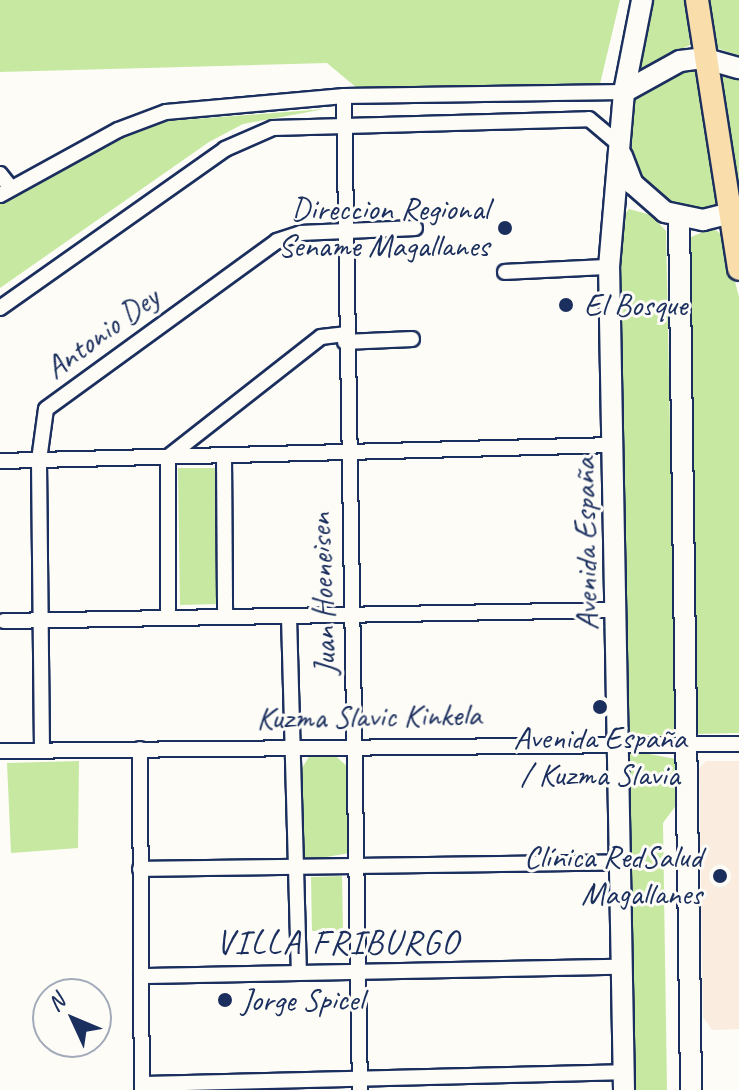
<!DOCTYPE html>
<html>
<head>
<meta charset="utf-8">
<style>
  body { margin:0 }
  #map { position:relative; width:739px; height:1090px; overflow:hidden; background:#fdfcf7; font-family:Caveat,sans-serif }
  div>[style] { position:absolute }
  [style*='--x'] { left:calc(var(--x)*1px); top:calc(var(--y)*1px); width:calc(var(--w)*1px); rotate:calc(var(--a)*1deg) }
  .built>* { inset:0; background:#faecde }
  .green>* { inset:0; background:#c7e8a1 }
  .roads { filter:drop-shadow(2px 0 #1b2f5e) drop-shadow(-2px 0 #1b2f5e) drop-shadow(0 2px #1b2f5e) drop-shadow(0 -2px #1b2f5e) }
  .street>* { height:14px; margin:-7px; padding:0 7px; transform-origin:7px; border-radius:7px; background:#fdfcf7 }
  .secondary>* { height:20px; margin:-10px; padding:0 10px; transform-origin:10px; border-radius:10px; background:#fdfcf7 }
  .primary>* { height:22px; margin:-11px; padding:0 11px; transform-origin:11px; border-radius:11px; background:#f9deab }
  .dots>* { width:22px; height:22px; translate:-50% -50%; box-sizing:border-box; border:4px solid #fdfcf7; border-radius:50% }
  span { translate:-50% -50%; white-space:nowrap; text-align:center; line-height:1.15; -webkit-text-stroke:6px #fdfcf7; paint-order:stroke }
  .poi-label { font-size:32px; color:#1b2f5e }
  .right { translate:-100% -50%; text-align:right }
  .left { translate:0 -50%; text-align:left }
  .street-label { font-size:32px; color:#1b2f5e }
  .neighbourhood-label { font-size:34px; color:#1b2f5e; letter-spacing:2px }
  .north { position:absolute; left:32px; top:978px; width:80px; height:80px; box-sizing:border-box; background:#fdfcf7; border:2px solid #a3aaba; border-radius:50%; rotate:314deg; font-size:22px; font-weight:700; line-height:32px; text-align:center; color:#1b2f5e }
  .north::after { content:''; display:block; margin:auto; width:28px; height:36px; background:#1b2f5e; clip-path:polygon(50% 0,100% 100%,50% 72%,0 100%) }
</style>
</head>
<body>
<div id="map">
  <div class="built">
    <div style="clip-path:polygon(706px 761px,739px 761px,739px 1029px,712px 1030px,703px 1017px,699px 768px)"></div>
  </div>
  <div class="green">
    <div style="clip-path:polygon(0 0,620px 0,600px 84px,357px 88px,327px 63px,0 72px)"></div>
    <div style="clip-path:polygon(653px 0,685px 0,690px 45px,635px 74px)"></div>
    <div style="clip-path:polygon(702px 0,739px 0,739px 56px,706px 44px)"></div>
    <div style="clip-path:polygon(730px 67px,739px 72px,739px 206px,725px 212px,664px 207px,626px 160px,635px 99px,669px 68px)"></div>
    <div style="clip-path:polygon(325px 109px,243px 124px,209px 142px,0 288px,0 201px,109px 143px,168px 121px)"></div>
    <div style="clip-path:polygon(629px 209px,651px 215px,666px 231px,676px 729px,668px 736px,631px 734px,625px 725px,615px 225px)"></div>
    <div style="clip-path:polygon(712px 228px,723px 235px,739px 297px,739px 733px,695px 734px,682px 241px)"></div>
    <div style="clip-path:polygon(178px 468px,217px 468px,219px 604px,180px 605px)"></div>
    <div style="clip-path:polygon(633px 751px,676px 759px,677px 804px,663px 823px,667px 1090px,632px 1090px,624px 759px)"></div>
    <div style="clip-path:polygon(331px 752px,349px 768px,350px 853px,308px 860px,301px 854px,299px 773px,310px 755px)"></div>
    <div style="clip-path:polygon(79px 761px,78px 848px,11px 853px,7px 763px)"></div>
    <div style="clip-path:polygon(342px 876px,343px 930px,312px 931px,311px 877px)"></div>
  </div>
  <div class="roads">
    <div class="street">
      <div style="--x:344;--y:96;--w:994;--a:89.08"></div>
      <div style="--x:0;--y:174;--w:18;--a:52"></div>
      <div style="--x:0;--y:195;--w:135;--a:-28.8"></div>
      <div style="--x:118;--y:130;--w:51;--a:-20.6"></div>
      <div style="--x:166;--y:112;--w:179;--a:-5.1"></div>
      <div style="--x:344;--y:96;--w:280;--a:-0.8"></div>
      <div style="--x:505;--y:272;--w:104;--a:-2.8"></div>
      <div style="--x:0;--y:308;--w:276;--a:-35.2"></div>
      <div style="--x:225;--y:149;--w:52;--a:-23.6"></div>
      <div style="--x:273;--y:128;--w:316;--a:-1.6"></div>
      <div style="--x:589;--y:119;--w:39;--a:40"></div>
      <div style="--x:345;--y:342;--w:67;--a:-2.6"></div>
      <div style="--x:224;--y:458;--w:159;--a:89.6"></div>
      <div style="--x:0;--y:461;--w:614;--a:-1.49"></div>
      <div style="--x:168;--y:617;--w:160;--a:-90"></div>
      <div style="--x:168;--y:457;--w:194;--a:-38.1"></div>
      <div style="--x:321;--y:337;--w:24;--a:-7"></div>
      <div style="--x:289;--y:617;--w:356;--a:88.4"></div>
      <div style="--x:4;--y:621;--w:614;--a:-1.03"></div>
      <div style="--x:42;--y:749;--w:289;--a:-90.6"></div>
      <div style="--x:39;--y:460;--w:51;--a:-82.2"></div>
      <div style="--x:46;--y:409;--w:286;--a:-36"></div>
      <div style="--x:277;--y:241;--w:25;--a:-18"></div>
      <div style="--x:301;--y:233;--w:114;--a:-2.5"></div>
      <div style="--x:140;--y:749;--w:341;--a:89.7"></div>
      <div style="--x:0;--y:751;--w:739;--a:-0.54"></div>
      <div style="--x:140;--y:869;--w:482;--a:-0.8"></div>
      <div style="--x:141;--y:976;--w:482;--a:-1.1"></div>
      <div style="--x:142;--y:1084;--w:482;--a:-1.4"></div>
    </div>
    <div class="secondary">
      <div style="--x:624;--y:92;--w:64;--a:-29"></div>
      <div style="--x:680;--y:61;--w:23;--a:-7"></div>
      <div style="--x:703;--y:58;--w:37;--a:16"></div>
      <div style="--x:622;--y:156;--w:30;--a:69"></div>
      <div style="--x:633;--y:184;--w:43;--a:41.2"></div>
      <div style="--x:665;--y:212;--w:39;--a:12"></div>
      <div style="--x:703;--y:220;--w:37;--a:-14"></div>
      <div style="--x:679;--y:217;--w:873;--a:89.21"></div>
      <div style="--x:624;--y:1090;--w:823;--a:-91.04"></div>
      <div style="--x:609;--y:267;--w:176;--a:-85.1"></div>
      <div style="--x:624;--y:92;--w:94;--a:-78.9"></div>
    </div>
    <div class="primary">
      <div style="--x:697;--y:0;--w:272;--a:81.1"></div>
    </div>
  </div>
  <div class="dots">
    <div style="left:505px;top:228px;background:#1b2f5e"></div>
    <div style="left:566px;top:305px;background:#1b2f5e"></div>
    <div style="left:600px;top:707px;background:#1b2f5e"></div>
    <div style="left:720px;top:876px;background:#1b2f5e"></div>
    <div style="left:225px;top:1000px;background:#1b2f5e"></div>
  </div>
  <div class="poi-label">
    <span class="right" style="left:489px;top:228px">Direccion Regional<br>Sename Magallanes</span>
    <span class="left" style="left:584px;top:305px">El Bosque</span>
    <span style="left:600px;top:757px">Avenida España<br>/ Kuzma Slavia</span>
    <span class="right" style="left:702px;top:876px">Clínica RedSalud<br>Magallanes</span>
    <span class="left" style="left:241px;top:1000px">Jorge Spicel</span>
  </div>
  <div class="street-label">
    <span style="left:102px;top:333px;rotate:-36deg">Antonio Dey</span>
    <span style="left:586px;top:544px;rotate:-91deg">Avenida España</span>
    <span style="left:323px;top:594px;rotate:-92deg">Juan Hoeneisen</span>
    <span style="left:369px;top:717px;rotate:-1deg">Kuzma Slavic Kinkela</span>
  </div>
  <div class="neighbourhood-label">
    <span style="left:338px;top:942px">VILLA FRIBURGO</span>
  </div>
  <div class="north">N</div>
</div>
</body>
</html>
